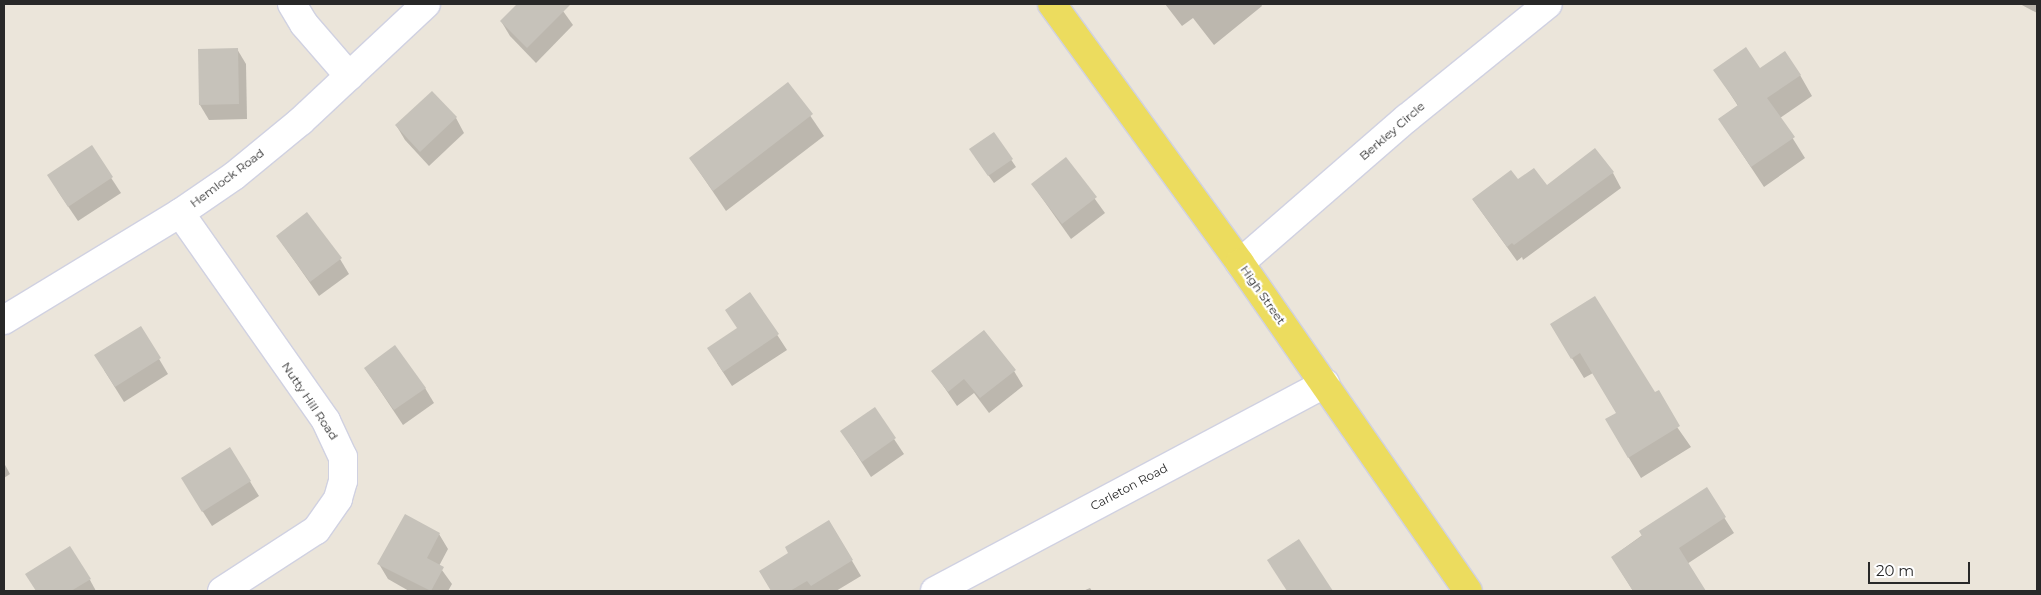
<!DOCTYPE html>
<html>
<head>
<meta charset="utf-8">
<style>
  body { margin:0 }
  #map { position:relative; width:2041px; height:595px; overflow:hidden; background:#ebe5da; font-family:Montserrat,sans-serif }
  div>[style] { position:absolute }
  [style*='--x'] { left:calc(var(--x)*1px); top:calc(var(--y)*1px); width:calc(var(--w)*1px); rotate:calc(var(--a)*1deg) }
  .shadow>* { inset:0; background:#0003 }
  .building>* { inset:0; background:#c6c2ba }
  .roads { filter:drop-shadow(1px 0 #d0d1e1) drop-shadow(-1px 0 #d0d1e1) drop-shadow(0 1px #d0d1e1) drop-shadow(0 -1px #d0d1e1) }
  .minor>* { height:28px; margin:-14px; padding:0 14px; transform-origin:14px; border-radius:14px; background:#fff }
  .major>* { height:28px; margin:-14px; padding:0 14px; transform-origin:14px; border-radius:14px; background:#ecdc5e }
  span { translate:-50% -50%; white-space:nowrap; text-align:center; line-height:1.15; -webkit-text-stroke:4.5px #fff; paint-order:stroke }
  .street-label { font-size:12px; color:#282828 }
  .frame { position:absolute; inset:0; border:5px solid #282828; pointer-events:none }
  .scale { position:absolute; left:1868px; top:562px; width:102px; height:22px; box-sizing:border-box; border:2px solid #282828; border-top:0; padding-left:6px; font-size:15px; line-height:18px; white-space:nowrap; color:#282828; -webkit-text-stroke:4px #fff; paint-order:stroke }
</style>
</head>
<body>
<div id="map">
  <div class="shadow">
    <div style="clip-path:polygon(519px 4px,558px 4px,573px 25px,536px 63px,510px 36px,501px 21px)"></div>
    <div style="clip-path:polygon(1165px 4px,1261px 4px,1262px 6px,1214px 45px,1193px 18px,1182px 26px)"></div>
    <div style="clip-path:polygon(2020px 4px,2037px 4px,2037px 13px)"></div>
    <div style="clip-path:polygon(237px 49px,246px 64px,247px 119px,209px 120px,200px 105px,200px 50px)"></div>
    <div style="clip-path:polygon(1715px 70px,1760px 70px,1800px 75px,1812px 96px,1780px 118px,1805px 158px,1764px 187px,1719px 119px,1738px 106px)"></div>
    <div style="clip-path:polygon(788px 83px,824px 136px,726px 211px,690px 158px)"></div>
    <div style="clip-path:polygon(456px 118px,464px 133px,429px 166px,405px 140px,396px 125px)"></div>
    <div style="clip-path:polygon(994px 134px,1016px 167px,994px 183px,975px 157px)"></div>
    <div style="clip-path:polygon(91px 147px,121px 193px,78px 221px,57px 190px)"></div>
    <div style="clip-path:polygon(1066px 159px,1105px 213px,1071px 239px,1032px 184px)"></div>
    <div style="clip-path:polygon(1613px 173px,1621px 188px,1523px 260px,1522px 257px,1517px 261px,1473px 200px,1518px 181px,1546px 187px)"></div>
    <div style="clip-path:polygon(277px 236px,340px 259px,349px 274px,319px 296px)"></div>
    <div style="clip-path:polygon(750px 293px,787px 350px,732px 386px,717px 363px,738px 329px)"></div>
    <div style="clip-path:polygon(1551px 324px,1654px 394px,1691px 447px,1641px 478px,1618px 440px,1617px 413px,1593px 373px,1584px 378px)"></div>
    <div style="clip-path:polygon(140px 327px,168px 374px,124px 402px,104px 370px)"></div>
    <div style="clip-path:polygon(365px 368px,425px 388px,434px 403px,403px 425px)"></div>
    <div style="clip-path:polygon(933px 371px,1014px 371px,1023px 386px,989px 413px,974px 393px,957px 406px)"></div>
    <div style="clip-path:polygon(874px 409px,904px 454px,871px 477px,842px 432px)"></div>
    <div style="clip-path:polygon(230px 449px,259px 496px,212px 526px,191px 493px)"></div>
    <div style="clip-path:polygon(4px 463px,10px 474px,4px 478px)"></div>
    <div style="clip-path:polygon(1706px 489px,1734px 533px,1687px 564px,1704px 591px,1633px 591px,1612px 557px)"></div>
    <div style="clip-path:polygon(829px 522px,861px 576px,836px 591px,773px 591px,761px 571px,790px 553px)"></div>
    <div style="clip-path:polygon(439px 534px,448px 549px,439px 566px,452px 584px,448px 591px,409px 591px,388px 579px,379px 564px)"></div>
    <div style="clip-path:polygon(27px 574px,90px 580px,96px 591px,37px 591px)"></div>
    <div style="clip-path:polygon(1090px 588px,1092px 591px,1083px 591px)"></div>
  </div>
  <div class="building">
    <div style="clip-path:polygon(517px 4px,571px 4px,527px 48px,500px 21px)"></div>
    <div style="clip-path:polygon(1746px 47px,1760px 68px,1785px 51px,1801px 75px,1767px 98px,1795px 137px,1751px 167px,1718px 119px,1738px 105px,1713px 70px)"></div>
    <div style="clip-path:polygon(238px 48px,239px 104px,199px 105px,198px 49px)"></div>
    <div style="clip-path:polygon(788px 82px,813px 114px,713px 191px,689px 158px)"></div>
    <div style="clip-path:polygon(432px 91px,457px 117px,420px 152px,395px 125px)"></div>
    <div style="clip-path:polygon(994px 132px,1013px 159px,988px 176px,969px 149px)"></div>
    <div style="clip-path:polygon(92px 145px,113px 177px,68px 207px,47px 175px)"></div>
    <div style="clip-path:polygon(1595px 148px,1614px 172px,1514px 245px,1512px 243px,1507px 247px,1472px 199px,1511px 170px,1518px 179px,1534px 168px,1547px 185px)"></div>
    <div style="clip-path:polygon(1066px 157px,1097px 197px,1062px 224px,1031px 184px)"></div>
    <div style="clip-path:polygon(307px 212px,342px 258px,310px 282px,276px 236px)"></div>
    <div style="clip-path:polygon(750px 292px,779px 334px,723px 372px,707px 348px,737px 328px,725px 310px)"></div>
    <div style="clip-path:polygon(1595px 296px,1655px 392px,1659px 390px,1680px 426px,1628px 458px,1605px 419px,1616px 413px,1580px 353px,1571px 359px,1550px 324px)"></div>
    <div style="clip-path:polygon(141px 326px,161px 358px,115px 387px,94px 355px)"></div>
    <div style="clip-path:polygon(984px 330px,1016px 370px,980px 398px,964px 379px,948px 392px,931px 371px)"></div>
    <div style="clip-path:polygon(395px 345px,426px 388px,394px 410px,364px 368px)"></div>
    <div style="clip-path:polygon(875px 407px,896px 438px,862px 462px,840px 431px)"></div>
    <div style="clip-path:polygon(230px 447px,251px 481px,202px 512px,181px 478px)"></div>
    <div style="clip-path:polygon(1707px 487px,1726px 517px,1679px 548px,1706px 591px,1633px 591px,1611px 557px,1642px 536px,1639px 531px)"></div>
    <div style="clip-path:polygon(405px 514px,440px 533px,427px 558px,444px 567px,431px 591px,377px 564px)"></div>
    <div style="clip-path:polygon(829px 520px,853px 560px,811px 586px,807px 581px,790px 591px,771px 591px,759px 571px,788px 553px,785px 547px)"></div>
    <div style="clip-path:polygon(1299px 539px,1333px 591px,1287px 591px,1267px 560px)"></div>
    <div style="clip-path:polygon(70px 546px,91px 579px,71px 591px,36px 591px,25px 574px)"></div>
  </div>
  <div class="roads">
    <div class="minor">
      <div style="--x:292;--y:4;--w:23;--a:59"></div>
      <div style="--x:304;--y:24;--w:69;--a:49.1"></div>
      <div style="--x:180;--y:213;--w:254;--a:54.9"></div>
      <div style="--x:326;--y:421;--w:40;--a:65"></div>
      <div style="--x:343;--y:457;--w:24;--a:90"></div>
      <div style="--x:343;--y:481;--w:19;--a:106"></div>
      <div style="--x:338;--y:499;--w:38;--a:125"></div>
      <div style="--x:316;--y:530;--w:112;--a:147"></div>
      <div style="--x:1240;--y:263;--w:221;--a:-41"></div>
      <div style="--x:1407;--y:118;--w:181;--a:-39"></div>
      <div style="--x:4;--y:320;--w:206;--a:-31.3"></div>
      <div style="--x:180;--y:213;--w:65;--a:-34.4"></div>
      <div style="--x:234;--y:176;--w:87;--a:-39.4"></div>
      <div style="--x:301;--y:121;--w:171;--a:-43.1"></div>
      <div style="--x:935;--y:591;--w:442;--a:-28"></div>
    </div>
    <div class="major">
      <div style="--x:1052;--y:4;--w:320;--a:54"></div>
      <div style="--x:1240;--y:263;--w:399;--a:55.2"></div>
    </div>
  </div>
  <div class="street-label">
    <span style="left:1392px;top:131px;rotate:-41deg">Berkley Circle</span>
    <span style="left:227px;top:178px;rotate:-37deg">Hemlock Road</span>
    <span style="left:1263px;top:295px;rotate:55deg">High Street</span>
    <span style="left:310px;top:401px;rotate:56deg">Nutty Hill Road</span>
    <span style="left:1129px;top:487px;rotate:-28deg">Carleton Road</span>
  </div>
  <div class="frame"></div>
  <div class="scale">20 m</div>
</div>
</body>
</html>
